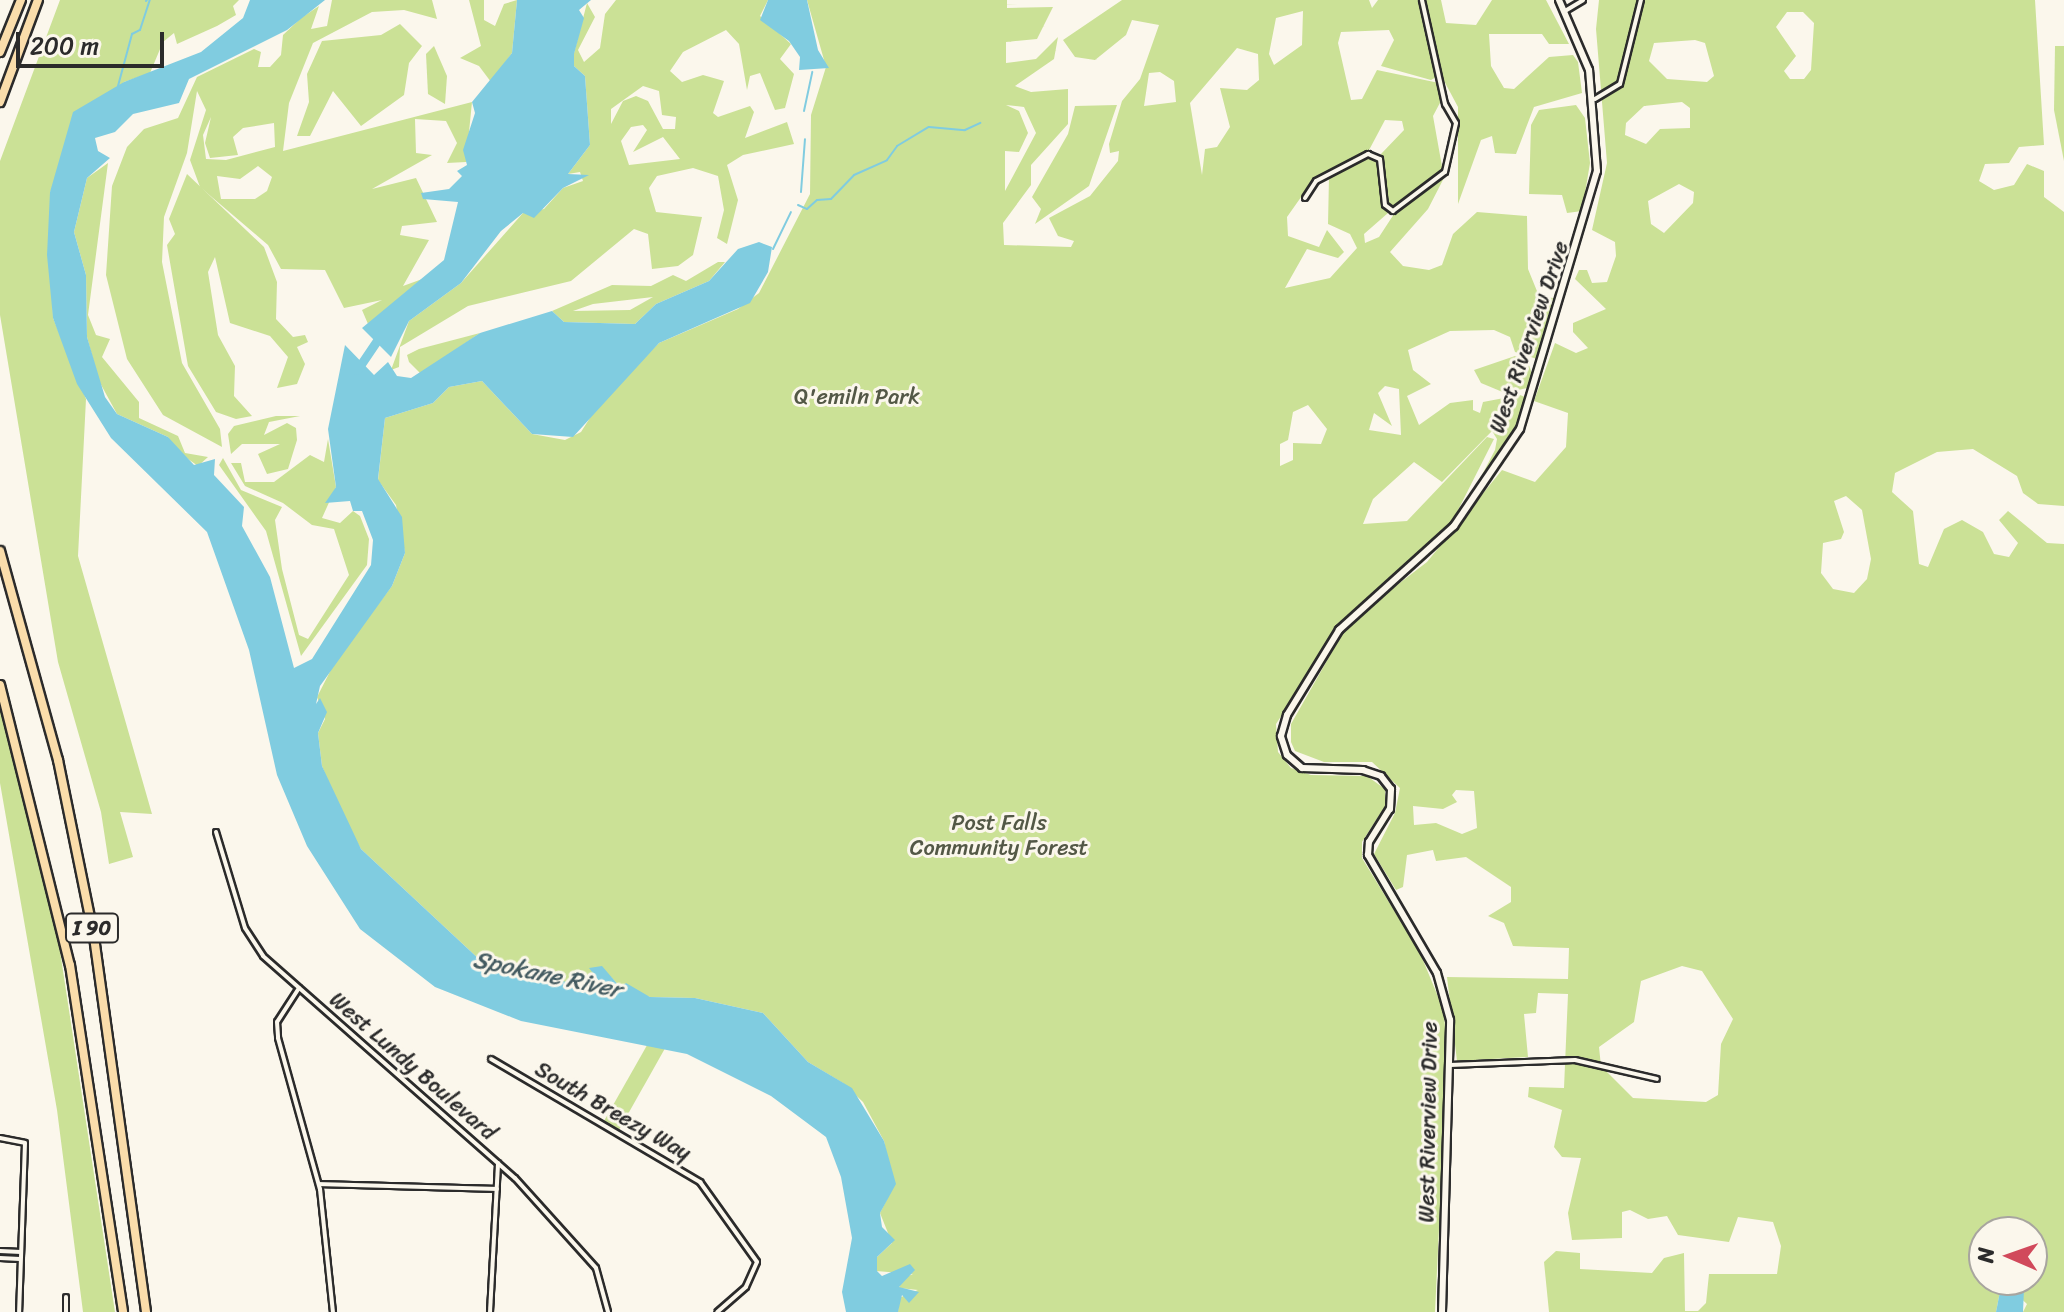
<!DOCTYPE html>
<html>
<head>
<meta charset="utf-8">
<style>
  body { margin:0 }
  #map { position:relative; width:2064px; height:1312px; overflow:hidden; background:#fbf7ec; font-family:Sriracha,sans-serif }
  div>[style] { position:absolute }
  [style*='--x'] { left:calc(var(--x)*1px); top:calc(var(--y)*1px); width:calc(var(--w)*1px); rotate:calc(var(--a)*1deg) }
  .green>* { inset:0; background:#cbe196 }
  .water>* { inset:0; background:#80cce0 }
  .stream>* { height:2px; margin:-1px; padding:0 1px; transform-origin:1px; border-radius:1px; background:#80cce0 }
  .river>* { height:9px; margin:-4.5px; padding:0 4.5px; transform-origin:4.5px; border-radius:4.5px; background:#80cce0 }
  .roads { filter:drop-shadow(2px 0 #2b2b2b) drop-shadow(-2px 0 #2b2b2b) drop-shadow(0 2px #2b2b2b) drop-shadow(0 -2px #2b2b2b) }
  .street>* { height:4px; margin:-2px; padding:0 2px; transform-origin:2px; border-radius:2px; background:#fbf7ec }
  .secondary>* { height:6px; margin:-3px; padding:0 3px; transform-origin:3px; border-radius:3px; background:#fbf7ec }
  .highway>* { height:8px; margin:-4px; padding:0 4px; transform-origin:4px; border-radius:4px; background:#faddab }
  span { translate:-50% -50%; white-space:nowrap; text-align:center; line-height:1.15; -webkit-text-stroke:6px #fbf7ec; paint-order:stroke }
  .shield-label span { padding:2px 6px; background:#fbf7ec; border:2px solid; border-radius:6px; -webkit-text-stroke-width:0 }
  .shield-label { font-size:20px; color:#2b2b2b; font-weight:700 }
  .street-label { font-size:22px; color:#2b2b2b }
  .park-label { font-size:22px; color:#535846 }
  .water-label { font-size:24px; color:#445b61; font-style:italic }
  .north { position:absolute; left:1968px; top:1216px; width:80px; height:80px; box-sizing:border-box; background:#fbf7ec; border:2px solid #a8a59f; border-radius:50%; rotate:272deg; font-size:22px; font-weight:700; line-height:32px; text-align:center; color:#2b2b2b }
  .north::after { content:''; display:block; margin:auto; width:28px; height:36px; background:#d1495b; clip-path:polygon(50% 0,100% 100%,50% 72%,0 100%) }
  .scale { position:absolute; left:16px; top:32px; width:148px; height:36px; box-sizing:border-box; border:4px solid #2b2b2b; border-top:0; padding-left:10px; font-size:24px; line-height:28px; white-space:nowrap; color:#2b2b2b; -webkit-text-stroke:6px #fbf7ec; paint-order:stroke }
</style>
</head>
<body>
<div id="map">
  <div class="green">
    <div style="clip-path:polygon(60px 0,239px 0,233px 6px,236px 15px,217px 26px,177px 44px,174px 33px,163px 42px,150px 73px,124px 82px,50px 192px,53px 318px,86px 399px,78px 556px,152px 814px,120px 812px,133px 857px,109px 864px,101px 812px,58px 662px,0 315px,0 161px)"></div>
    <div style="clip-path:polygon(evenodd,332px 0,432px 0,437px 19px,404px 10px,372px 12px,313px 43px,289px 103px,283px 151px,472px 102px,466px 162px,447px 163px,457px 143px,446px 121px,415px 119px,416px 153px,432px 155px,372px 189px,416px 178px,437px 222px,402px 226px,400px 235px,429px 240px,403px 286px,425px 278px,368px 324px,362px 310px,382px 300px,344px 308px,325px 270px,281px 269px,268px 245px,200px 187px,190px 160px,206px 110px,197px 91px,187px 153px,164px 217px,162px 262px,182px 363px,220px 429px,222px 447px,163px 415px,127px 359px,106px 275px,112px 186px,127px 147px,144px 129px,178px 118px,197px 77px,254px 49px,261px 52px,258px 67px,270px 67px,281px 55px,283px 35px,301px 18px,319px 6px,311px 29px,327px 26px,332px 0,211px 117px,205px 143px,210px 158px,238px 155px,233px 137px,243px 128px,274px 123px,275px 147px,226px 160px,206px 159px,203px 135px,211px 117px,332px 0,258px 166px,272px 177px,267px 191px,255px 199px,221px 199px,217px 176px,240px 179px,258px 166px)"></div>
    <div style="clip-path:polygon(469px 0,484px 0,484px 20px,495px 26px,504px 4px,517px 0,512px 53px,491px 82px,479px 66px,460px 58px,481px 46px)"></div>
    <div style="clip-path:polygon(evenodd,616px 0,768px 0,760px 16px,791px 44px,780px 59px,794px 74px,785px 108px,775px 110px,760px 73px,750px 76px,747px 90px,739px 44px,726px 30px,683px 52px,670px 71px,682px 82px,703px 75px,724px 81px,713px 113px,718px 117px,750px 106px,754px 112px,745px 138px,787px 122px,794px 144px,743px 155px,727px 165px,738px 200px,727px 244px,717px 238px,724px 210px,718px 176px,693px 168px,657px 176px,649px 188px,656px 212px,702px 217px,693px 255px,678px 266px,652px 269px,648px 234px,634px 229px,571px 281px,468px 306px,400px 347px,399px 367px,391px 370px,409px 321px,461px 283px,523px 213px,544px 209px,563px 188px,583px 181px,580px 172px,568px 174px,590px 145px,585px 76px,574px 66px,574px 53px,587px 3px,595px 17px,578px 50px,584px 62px,600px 48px,605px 14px,616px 0,643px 86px,659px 91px,662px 115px,676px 117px,675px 129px,663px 129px,648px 101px,636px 96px,623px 101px,611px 124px,611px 109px,643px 86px,616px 0,643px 125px,647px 130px,633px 152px,663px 137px,680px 159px,629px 165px,621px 141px,631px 127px,643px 125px)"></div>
    <div style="clip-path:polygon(evenodd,807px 0,1007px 0,1007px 8px,1053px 7px,1037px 39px,1006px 42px,1006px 63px,1036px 59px,1058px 37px,1054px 59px,1015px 86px,1031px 92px,1068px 89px,1068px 124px,1031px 165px,1031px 185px,1003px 223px,1004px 245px,1071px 247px,1074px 241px,1058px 236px,1049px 218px,1090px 196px,1118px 161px,1119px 151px,1110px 153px,1109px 144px,1122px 101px,1140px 79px,1159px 25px,1132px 20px,1126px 35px,1095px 60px,1075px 57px,1063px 40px,1122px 0,1369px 0,1372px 8px,1378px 0,1420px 0,1438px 76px,1431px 80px,1381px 66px,1394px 40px,1389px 30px,1341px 32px,1338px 43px,1351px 100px,1362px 99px,1377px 70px,1439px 83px,1442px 99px,1433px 116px,1443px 172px,1390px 208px,1381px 154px,1404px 130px,1402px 121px,1385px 120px,1368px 152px,1311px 183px,1287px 217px,1288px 236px,1319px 247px,1327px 230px,1344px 252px,1338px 258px,1307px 249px,1285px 288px,1330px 278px,1357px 248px,1350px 234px,1328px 224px,1329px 177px,1368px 155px,1379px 160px,1388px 213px,1364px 234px,1365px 243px,1379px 237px,1394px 214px,1446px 174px,1428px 209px,1390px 252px,1403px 266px,1429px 270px,1442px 265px,1453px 234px,1477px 212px,1527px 216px,1528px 269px,1539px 296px,1553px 298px,1537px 359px,1515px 352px,1510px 337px,1494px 330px,1450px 331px,1408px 350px,1413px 370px,1431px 384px,1407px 396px,1419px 425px,1450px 403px,1473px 400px,1473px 410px,1480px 413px,1483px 402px,1520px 395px,1525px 397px,1512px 437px,1472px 494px,1495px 450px,1497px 439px,1492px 431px,1442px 482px,1414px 462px,1373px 499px,1363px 524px,1407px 521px,1487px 437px,1494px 439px,1451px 524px,1344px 619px,1276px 724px,1278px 752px,1291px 768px,1311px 775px,1367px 776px,1385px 789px,1385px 806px,1362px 842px,1362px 858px,1420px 953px,1444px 1011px,1447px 1062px,1435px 1312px,898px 1312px,899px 1298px,918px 1290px,899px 1288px,901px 1279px,913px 1274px,876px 1271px,877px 1257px,892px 1243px,880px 1213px,893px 1187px,884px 1141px,863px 1102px,843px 1083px,808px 1062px,763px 1013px,695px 998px,650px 997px,620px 987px,611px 977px,593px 975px,597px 988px,565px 984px,481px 961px,361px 849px,340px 812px,322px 766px,318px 733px,325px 719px,317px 697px,337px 658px,392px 586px,405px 553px,396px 505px,378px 480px,385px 418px,433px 403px,449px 387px,482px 381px,532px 434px,565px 440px,581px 432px,602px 399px,659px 343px,738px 309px,759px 293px,810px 194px,811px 115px,826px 67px,807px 0,1303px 11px,1302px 45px,1274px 65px,1269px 54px,1276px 18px,1303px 11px,807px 0,1237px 48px,1258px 54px,1259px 80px,1247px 90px,1220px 88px,1230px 127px,1217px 147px,1205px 149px,1202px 175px,1190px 103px,1237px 48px,807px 0,1160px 72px,1174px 81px,1176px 102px,1144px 106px,1149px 73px,1160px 72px,807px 0,1006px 105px,1024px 107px,1036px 133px,1005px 191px,1005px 151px,1019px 152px,1028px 133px,1019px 111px,1006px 105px,807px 0,1385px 386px,1399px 389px,1401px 435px,1369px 430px,1374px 413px,1392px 426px,1378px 393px,1385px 386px,807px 0,1308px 405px,1327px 429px,1321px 444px,1293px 443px,1293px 460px,1280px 466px,1280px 444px,1288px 440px,1293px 412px,1308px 405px)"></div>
    <div style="clip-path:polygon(1425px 0,1441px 0,1446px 23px,1476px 25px,1492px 0,1546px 0,1569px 44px,1549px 44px,1542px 34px,1489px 34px,1491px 66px,1504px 88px,1514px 89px,1549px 57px,1573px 55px,1578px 62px,1582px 93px,1534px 107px,1516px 154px,1495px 153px,1492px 136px,1481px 140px,1458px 204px,1458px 107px,1442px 77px)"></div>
    <div style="clip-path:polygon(evenodd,1599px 0,2035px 0,2044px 145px,2019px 147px,2009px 163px,1985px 164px,1979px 181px,1994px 190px,2014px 185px,2027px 164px,2044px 171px,2044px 197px,2064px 212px,2064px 506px,2038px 504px,2023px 493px,2017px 476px,1973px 449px,1937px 452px,1895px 473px,1892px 492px,1913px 511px,1919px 564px,1928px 567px,1944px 529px,1962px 520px,1983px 532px,1994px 554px,2009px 557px,2018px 543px,1999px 520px,2008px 511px,2047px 543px,2064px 544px,2064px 1312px,2023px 1312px,2027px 1304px,2002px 1281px,1996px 1312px,1549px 1312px,1544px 1262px,1556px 1251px,1580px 1253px,1580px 1269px,1652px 1273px,1664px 1258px,1684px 1253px,1685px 1311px,1698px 1311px,1706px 1303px,1709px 1274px,1777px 1274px,1781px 1246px,1773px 1222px,1738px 1217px,1729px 1242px,1678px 1235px,1667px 1216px,1648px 1219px,1630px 1210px,1622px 1212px,1622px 1238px,1572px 1240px,1568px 1213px,1581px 1158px,1562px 1157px,1554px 1147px,1562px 1110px,1528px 1097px,1529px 1087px,1564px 1088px,1568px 994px,1538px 993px,1536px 1013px,1524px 1014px,1528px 1057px,1457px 1061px,1447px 977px,1568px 979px,1569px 948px,1513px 946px,1504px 923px,1488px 916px,1511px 902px,1511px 887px,1466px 857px,1436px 861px,1433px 850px,1407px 855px,1403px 887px,1396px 890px,1374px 854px,1395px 813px,1400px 788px,1372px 762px,1324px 762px,1295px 751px,1291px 742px,1291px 724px,1349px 622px,1427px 562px,1502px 470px,1535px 482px,1566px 447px,1568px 413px,1534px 401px,1555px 343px,1576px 353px,1588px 348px,1573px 332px,1573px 323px,1606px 309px,1575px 279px,1579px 270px,1587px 270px,1592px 283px,1607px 282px,1616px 256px,1615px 242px,1592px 230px,1607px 163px,1596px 29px,1599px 0,1787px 12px,1803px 12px,1814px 23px,1811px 70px,1804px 79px,1790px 79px,1784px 71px,1796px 56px,1776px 27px,1787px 12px,1599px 0,1695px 40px,1705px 43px,1714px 76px,1707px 82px,1667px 79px,1649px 61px,1654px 43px,1695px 40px,1599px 0,1682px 102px,1690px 108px,1690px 128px,1660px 129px,1646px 144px,1625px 135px,1626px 123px,1644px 106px,1682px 102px,1599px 0,1679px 184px,1694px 192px,1693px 203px,1664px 233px,1651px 224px,1648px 201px,1679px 184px,1599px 0,1846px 496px,1862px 510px,1871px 559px,1867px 579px,1854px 593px,1833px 589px,1821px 573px,1823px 543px,1841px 539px,1844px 532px,1834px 501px,1846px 496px,1599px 0,1456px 790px,1474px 791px,1477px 828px,1462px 834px,1436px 823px,1414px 825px,1413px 806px,1443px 809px,1457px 802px,1452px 795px,1456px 790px,1599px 0,1682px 966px,1702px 971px,1733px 1019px,1721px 1044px,1718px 1095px,1706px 1102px,1633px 1098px,1601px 1066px,1599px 1047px,1634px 1022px,1641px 981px,1682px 966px,1599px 0,1984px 1232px,2032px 1232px,2032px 1280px,1984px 1280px,1984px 1232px)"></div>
    <div style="clip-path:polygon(400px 24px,422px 46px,409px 63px,404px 95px,361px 126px,333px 91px,310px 136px,297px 136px,309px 102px,307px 74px,322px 41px,381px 35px)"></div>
    <div style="clip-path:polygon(434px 46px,447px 76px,445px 104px,428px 94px,426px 54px)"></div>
    <div style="clip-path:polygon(2055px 46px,2064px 46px,2064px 161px,2054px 110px)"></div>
    <div style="clip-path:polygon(1117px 105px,1089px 186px,1035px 224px,1041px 209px,1032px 197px,1068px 134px,1075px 106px)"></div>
    <div style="clip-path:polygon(1576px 105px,1585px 118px,1590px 163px,1582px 211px,1567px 213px,1562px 195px,1529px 194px,1531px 125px,1539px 110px)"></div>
    <div style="clip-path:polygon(108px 163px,88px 315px,96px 335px,110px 339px,102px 357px,139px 402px,139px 418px,178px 436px,185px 453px,208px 457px,198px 466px,174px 449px,168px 437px,117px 414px,99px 381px,87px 337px,86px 275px,74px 232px,87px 178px)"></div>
    <div style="clip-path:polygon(187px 174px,264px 247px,277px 282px,276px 319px,293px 337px,305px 335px,308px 342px,297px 347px,305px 364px,297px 384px,277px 388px,288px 357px,270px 336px,230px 323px,215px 257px,208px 272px,218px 335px,235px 366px,234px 396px,252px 416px,236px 419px,216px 412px,188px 366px,167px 245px,175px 234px,169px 219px)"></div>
    <div style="clip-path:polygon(evenodd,718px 262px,725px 262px,709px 281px,656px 304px,635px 324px,564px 322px,552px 311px,612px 285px,651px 286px,673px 275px,686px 281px,718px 262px,653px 297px,630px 310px,573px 311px,593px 304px,653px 297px)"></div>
    <div style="clip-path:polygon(480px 333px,421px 374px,409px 362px,407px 355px,419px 349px)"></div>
    <div style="clip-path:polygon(1515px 356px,1527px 360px,1533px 376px,1527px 388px,1505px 393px,1481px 383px,1474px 370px)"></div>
    <div style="clip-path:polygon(276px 416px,300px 416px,269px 422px,264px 435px,287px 423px,296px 428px,297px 440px,288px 469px,267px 474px,258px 454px,280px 444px,242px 444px,231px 454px,228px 434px,234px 426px)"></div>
    <div style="clip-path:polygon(328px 439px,336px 487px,322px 518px,340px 523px,353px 511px,360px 516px,369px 539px,367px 565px,301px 656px,266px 531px,219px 465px,223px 458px,241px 490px,282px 507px,275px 520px,282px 569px,299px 635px,308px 639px,349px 575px,334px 529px,312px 525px,283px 503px,245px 486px,231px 463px,241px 463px,245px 482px,274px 482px,310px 455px,324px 462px)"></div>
    <div style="clip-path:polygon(0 707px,58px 938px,115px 1312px,83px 1312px,57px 1110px,0 783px)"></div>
    <div style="clip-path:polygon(650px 1040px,668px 1043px,619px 1130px,604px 1121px)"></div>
  </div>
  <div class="water">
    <div style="clip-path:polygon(250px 0,325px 0,287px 30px,189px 79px,179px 103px,133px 114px,115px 132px,95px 138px,98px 151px,110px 158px,87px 178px,74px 232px,86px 275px,87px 337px,105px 397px,117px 414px,168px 437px,194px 465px,215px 459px,214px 475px,244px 507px,242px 526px,270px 577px,294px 668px,312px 659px,371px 565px,373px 540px,362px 511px,353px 511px,350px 501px,325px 503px,336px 487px,328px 429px,345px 345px,374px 375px,388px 362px,397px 376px,411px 378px,480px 333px,552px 311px,564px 322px,635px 324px,656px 304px,709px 281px,738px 249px,759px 242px,772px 247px,768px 272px,750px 303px,659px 343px,573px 437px,532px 434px,482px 381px,449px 387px,433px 403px,385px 418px,378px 479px,402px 517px,405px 553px,392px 586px,320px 686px,316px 704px,320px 698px,327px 712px,318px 733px,322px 766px,361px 849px,481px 961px,591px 988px,600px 982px,589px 968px,602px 966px,620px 987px,626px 983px,650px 997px,695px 998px,763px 1013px,808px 1062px,852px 1088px,884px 1141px,896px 1184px,880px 1213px,882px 1227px,895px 1240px,877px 1257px,877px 1271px,882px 1276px,910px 1264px,915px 1270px,899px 1287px,919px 1292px,909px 1303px,902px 1295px,898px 1312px,846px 1312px,842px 1292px,852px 1238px,841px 1177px,826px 1137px,771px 1096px,687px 1054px,521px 1021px,435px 987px,360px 929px,307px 846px,277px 775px,249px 650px,207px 532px,111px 438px,77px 384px,53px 318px,47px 255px,50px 192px,73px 112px,124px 82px,201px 52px,243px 18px)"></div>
    <div style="clip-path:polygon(517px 0,591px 0,579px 10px,584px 18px,574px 54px,574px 66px,585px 76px,590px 145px,568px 174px,589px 175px,563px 188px,534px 218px,523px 213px,501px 231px,461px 283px,409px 321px,391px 357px,362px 328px,444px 260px,458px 202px,423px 199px,421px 193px,449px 189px,462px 176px,457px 171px,467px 165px,463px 150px,475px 113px,472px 102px,512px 53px)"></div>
    <div style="clip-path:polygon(768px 0,807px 0,818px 50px,829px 68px,799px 70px,800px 57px,789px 41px,760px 20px)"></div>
    <div style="clip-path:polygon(2002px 1281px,2024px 1289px,2023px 1312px,1996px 1312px)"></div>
  </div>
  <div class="stream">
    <div style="--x:146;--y:1;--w:1;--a:-45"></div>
    <div style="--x:118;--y:86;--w:54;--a:-74.9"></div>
    <div style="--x:132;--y:34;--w:9;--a:-27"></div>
    <div style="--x:140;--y:30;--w:32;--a:-72"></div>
    <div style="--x:804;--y:111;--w:40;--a:-78"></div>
    <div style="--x:801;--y:192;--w:53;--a:-85.7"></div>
    <div style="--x:798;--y:205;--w:10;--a:24"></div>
    <div style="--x:807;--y:209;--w:13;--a:-42"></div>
    <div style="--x:817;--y:200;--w:14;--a:-4"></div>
    <div style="--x:831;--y:199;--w:33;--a:-46"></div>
    <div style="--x:854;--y:175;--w:36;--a:-24"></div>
    <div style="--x:887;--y:160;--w:17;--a:-54"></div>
    <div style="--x:897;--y:146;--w:37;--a:-31"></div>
    <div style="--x:929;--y:127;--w:36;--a:5"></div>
    <div style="--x:965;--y:130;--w:17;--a:-25"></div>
    <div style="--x:773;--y:249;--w:41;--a:-64.1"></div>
  </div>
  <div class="river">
    <div style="--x:357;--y:370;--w:45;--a:-56"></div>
  </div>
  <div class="roads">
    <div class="street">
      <div style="--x:1565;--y:11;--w:21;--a:-31"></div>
      <div style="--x:1595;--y:99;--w:29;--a:-31"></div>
      <div style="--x:1620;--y:84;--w:87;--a:-76"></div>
      <div style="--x:1305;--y:198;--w:20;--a:-57"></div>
      <div style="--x:1316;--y:181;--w:59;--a:-27.4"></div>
      <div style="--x:1368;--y:154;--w:13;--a:23"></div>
      <div style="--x:1380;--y:159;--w:46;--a:83.8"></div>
      <div style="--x:1385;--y:205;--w:10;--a:37"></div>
      <div style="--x:1393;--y:211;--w:65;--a:-36.9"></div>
      <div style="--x:1445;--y:172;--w:50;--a:-77.3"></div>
      <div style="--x:1456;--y:123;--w:22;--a:-120"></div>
      <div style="--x:1445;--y:104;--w:107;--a:-102.5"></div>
      <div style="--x:216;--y:832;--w:100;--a:73.2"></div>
      <div style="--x:245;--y:928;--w:33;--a:57"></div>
      <div style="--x:263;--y:956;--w:336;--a:41.4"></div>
      <div style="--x:515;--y:1178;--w:121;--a:48"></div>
      <div style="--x:596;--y:1268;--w:46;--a:74.7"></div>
      <div style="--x:299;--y:988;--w:40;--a:122.9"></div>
      <div style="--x:277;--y:1022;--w:16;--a:86"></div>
      <div style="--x:278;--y:1038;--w:157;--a:74.5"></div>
      <div style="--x:320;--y:1189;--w:124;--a:84"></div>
      <div style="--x:491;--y:1059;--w:243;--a:30.5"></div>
      <div style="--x:700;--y:1182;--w:98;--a:54.5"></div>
      <div style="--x:757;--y:1262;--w:27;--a:114"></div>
      <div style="--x:746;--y:1287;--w:38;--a:139"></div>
      <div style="--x:1450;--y:1065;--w:125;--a:-2.3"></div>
      <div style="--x:1575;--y:1060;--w:84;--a:13"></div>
      <div style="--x:0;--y:1138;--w:25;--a:11"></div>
      <div style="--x:25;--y:1143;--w:169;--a:92"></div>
      <div style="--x:319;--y:1184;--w:178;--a:1.6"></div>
      <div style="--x:0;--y:1251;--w:21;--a:3"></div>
      <div style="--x:0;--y:1258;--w:20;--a:3"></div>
      <div style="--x:66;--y:1297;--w:15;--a:90"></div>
      <div style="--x:490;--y:1312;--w:149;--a:-86.9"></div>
    </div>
    <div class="secondary">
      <div style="--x:1442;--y:1312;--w:292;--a:-88.4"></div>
      <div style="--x:1450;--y:1020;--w:49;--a:-105.5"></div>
      <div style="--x:1437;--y:973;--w:137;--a:-120.3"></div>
      <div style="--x:1368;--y:855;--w:13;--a:-86"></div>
      <div style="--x:1369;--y:842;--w:39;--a:-58"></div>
      <div style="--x:1390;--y:809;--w:20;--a:-87"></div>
      <div style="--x:1391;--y:789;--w:16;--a:-128"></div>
      <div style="--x:1381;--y:776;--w:19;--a:-162"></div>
      <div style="--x:1363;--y:770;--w:61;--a:-178.1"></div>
      <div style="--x:1302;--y:768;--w:20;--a:-139"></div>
      <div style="--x:1287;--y:755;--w:20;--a:-108"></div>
      <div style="--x:1281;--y:736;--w:22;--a:-74"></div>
      <div style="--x:1287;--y:715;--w:100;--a:-58.5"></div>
      <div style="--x:1339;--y:630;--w:155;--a:-42.1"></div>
      <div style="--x:1454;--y:526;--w:117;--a:-55.8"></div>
      <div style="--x:1520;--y:429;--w:269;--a:-73.4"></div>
      <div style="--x:1597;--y:171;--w:101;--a:-94.5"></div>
      <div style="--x:1589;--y:70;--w:76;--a:-113.2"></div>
    </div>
    <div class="highway">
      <div style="--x:0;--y:52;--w:56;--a:-68"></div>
      <div style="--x:0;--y:102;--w:109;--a:-69.6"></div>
      <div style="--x:0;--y:551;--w:217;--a:74.5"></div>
      <div style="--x:58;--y:760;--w:181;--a:78.5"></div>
      <div style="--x:94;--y:937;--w:379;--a:82.1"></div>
      <div style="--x:0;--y:685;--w:289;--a:76"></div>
      <div style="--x:70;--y:965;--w:351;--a:81.3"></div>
    </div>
  </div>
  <div class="shield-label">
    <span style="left:92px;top:928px">I 90</span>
  </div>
  <div class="street-label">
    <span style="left:1529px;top:337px;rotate:-71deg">West Riverview Drive</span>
    <span style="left:413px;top:1066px;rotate:41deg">West Lundy Boulevard</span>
    <span style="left:613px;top:1111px;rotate:30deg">South Breezy Way</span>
    <span style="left:1428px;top:1122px;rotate:-89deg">West Riverview Drive</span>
  </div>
  <div class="park-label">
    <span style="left:857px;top:397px">Q'emiln Park</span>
    <span style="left:999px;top:835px">Post Falls<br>Community Forest</span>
  </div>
  <div class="water-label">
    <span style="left:547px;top:975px;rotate:12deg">Spokane River</span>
  </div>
  <div class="north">N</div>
  <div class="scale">200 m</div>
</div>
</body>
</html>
